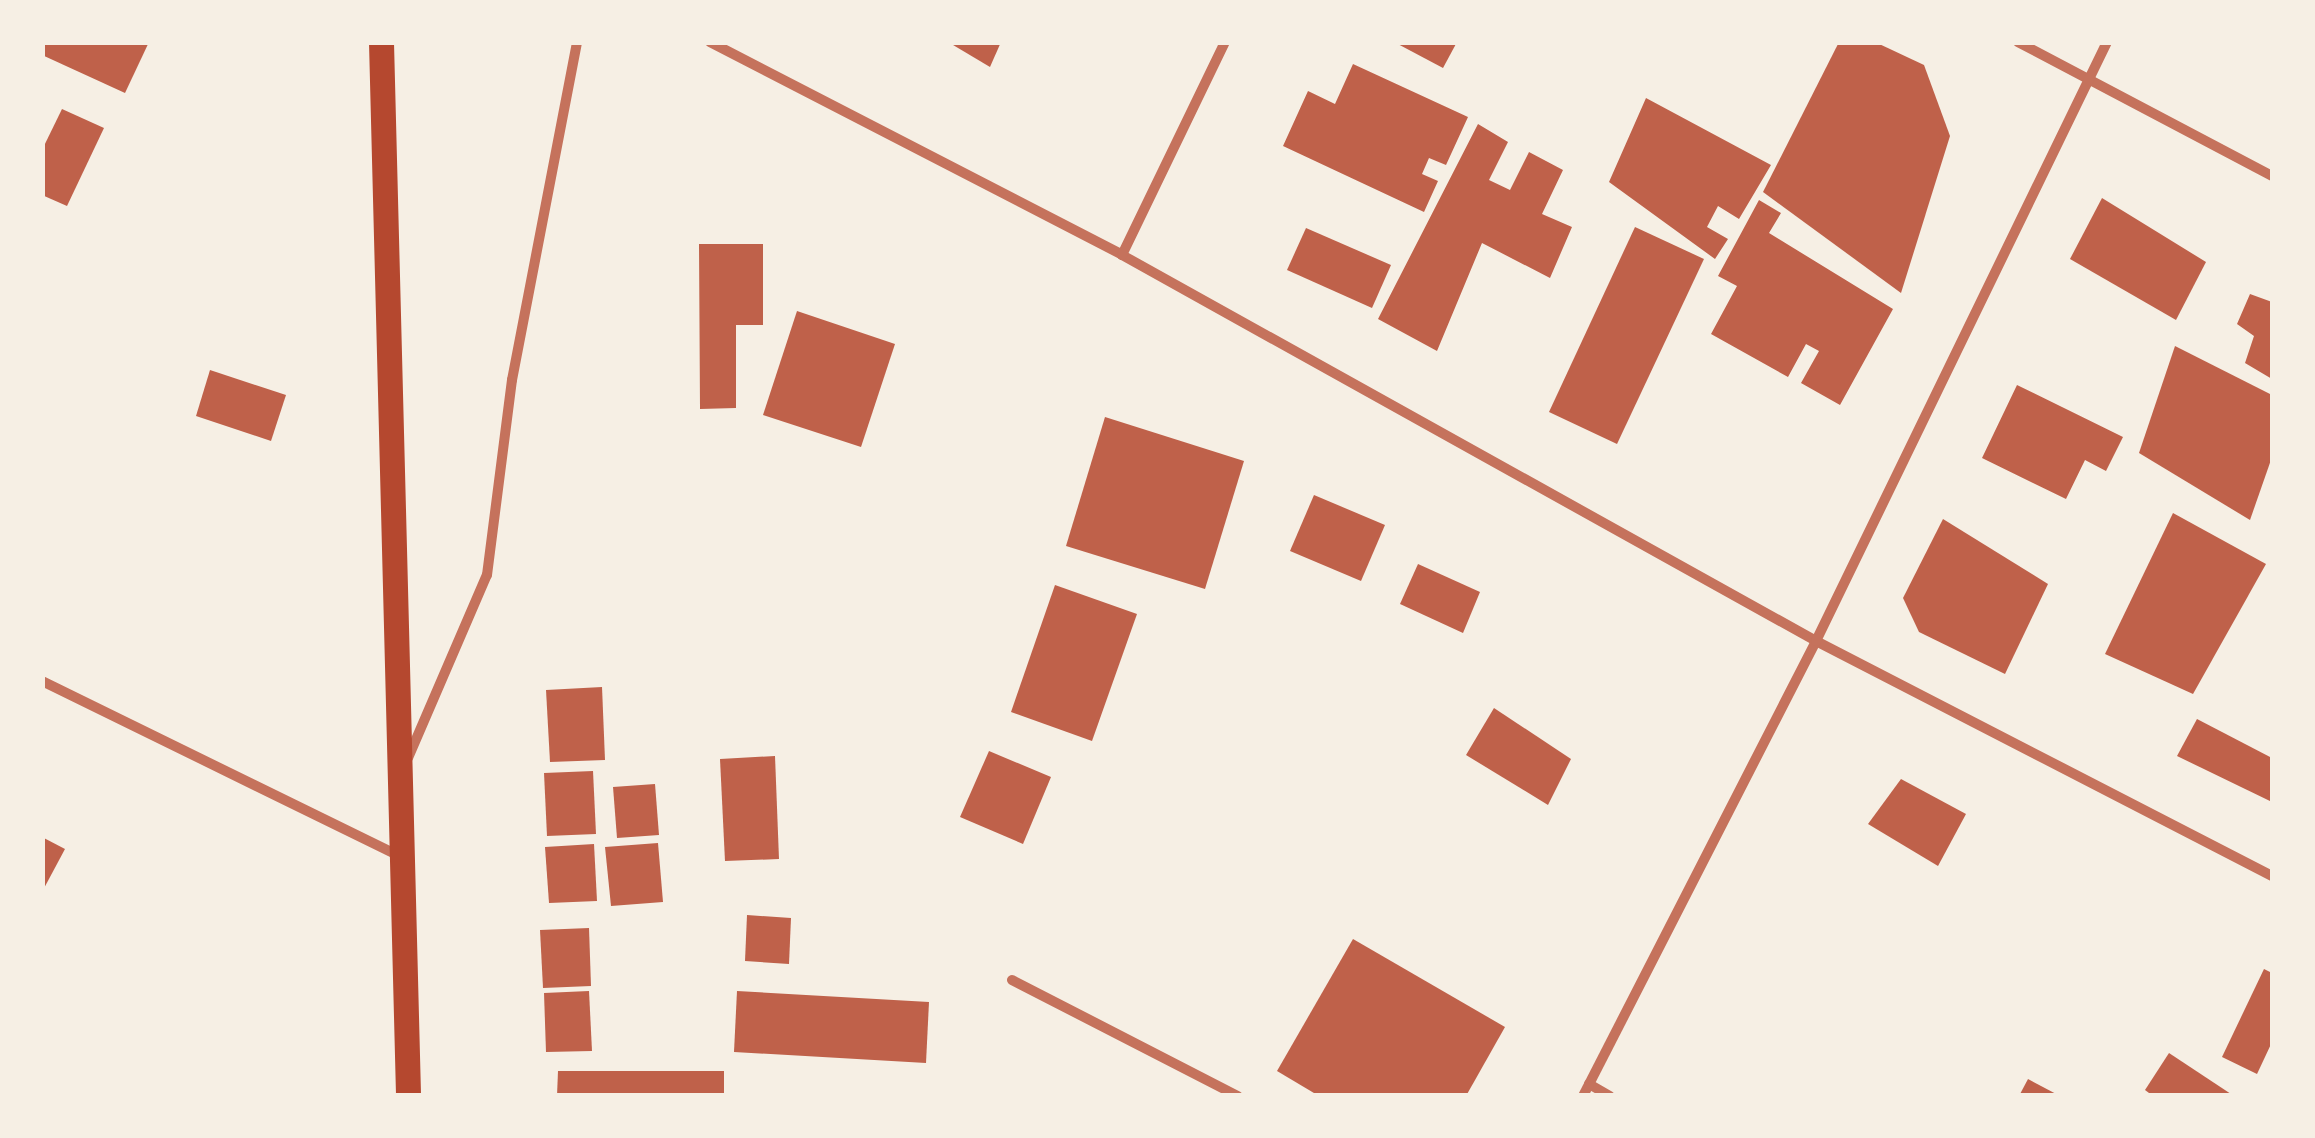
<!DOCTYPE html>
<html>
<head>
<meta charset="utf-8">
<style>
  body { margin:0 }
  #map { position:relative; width:2315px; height:1138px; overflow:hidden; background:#f6efe4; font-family:Ubuntu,sans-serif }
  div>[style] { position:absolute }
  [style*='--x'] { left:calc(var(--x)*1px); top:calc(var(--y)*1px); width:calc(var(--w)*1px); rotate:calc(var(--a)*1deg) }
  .building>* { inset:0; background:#bf614a }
  .minor>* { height:10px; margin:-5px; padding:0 5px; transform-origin:5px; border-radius:5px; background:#c5725c }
  .primary>* { height:25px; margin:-12.5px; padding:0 12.5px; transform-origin:12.5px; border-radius:12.5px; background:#b5482f }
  span { translate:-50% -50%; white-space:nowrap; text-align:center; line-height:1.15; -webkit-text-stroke:10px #f6efe4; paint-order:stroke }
  .frame { position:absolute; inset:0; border:45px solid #f6efe4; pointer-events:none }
</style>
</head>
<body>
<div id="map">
  <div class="building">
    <div style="clip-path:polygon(42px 42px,149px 42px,125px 93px,42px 55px)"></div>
    <div style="clip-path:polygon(948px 42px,1001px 42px,990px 67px)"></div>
    <div style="clip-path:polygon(1394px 42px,1457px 42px,1443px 68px)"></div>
    <div style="clip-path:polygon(1839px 42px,1875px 42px,1924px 65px,1950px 136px,1901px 293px,1763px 192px)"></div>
    <div style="clip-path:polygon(1353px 64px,1468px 117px,1446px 165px,1429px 158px,1422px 174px,1438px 181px,1424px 212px,1283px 146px,1308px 91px,1335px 104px)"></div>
    <div style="clip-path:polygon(1646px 98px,1771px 165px,1739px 219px,1718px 206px,1707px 227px,1728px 239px,1715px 259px,1609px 182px)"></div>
    <div style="clip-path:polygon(62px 109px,104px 128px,67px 206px,42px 195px,42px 150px)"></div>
    <div style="clip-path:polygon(1478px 124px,1508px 142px,1489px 180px,1510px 190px,1529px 152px,1563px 170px,1542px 214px,1572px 227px,1550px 278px,1482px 243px,1437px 351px,1378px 319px)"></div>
    <div style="clip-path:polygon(2102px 198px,2206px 262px,2176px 320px,2070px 259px)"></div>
    <div style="clip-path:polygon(1759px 200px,1781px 213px,1769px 233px,1893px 309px,1840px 405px,1801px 383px,1819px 351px,1806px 344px,1788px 377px,1711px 334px,1737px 286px,1718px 276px)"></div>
    <div style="clip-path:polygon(1635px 227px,1704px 259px,1617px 444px,1549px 412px)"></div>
    <div style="clip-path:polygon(1306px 228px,1391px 265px,1372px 308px,1287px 270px)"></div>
    <div style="clip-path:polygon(699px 244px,763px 244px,763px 325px,736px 325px,736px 408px,700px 409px)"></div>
    <div style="clip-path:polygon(2250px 294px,2272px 302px,2272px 379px,2245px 363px,2254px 336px,2237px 324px)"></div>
    <div style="clip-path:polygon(797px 311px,895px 344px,861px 447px,763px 415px)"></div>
    <div style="clip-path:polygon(2175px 346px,2272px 395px,2272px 457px,2250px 520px,2139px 453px)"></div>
    <div style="clip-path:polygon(210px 370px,286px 395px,271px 441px,196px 416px)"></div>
    <div style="clip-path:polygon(2017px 385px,2123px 437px,2106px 471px,2085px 460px,2066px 499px,1982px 458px)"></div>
    <div style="clip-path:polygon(1105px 417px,1244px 461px,1205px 589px,1066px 546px)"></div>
    <div style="clip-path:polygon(1314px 495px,1385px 525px,1361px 581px,1290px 551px)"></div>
    <div style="clip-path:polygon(2173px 513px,2266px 564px,2193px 694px,2105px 654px)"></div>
    <div style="clip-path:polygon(1943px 519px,2048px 584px,2005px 674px,1919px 632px,1903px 598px)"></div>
    <div style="clip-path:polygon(1418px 564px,1480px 592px,1463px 633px,1400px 604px)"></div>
    <div style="clip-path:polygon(1055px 585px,1137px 614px,1092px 741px,1011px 712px)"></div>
    <div style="clip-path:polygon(602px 687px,605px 760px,550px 762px,546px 690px)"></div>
    <div style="clip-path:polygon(1494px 708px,1571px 759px,1548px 805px,1466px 755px)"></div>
    <div style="clip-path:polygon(2197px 719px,2272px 758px,2272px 802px,2177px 756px)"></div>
    <div style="clip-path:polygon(989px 751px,1051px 777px,1023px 844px,960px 817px)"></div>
    <div style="clip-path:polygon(775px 756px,779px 859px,725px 861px,720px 759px)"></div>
    <div style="clip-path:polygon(593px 771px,596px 834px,547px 836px,544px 773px)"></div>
    <div style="clip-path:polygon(1901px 779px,1966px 814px,1938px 866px,1868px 824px)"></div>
    <div style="clip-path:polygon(655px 784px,659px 835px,617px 838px,613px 787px)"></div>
    <div style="clip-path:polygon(42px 837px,65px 849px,42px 892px)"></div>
    <div style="clip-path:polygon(658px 843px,663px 902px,611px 906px,605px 847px)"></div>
    <div style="clip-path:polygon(594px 844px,597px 901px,549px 903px,545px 847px)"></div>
    <div style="clip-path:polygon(747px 915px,791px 918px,789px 964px,745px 961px)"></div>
    <div style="clip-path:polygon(589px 928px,591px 986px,543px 988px,540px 930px)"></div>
    <div style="clip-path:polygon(1353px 939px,1505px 1027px,1466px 1096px,1319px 1096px,1277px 1071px)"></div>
    <div style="clip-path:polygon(2264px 969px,2272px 973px,2272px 1042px,2257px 1074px,2222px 1057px)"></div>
    <div style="clip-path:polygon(589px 991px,592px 1051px,546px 1052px,544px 993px)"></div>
    <div style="clip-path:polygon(737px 991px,929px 1002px,926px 1063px,734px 1052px)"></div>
    <div style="clip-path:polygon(2169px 1053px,2234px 1096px,2153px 1096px,2145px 1090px)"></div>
    <div style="clip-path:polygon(558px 1071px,724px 1071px,724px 1096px,557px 1096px)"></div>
    <div style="clip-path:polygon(2028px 1079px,2060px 1096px,2019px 1096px)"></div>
  </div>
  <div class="minor">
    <div style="--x:710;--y:42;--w:464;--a:27.3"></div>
    <div style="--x:1122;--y:255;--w:794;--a:29.08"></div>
    <div style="--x:1816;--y:641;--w:513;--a:27.26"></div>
    <div style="--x:2018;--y:42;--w:287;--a:27.8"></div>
    <div style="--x:1122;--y:255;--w:237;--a:-64.2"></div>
    <div style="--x:42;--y:681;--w:398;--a:26.1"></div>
    <div style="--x:408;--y:758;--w:199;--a:-66.7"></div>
    <div style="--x:487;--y:575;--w:197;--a:-82.7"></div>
    <div style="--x:512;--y:380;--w:344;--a:-79.1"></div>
    <div style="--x:1012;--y:980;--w:254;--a:27.2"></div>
    <div style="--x:1589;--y:1084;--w:24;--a:30"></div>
    <div style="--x:1583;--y:1096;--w:511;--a:-62.88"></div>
    <div style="--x:1816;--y:641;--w:666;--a:-64.09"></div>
  </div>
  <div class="primary">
    <div style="--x:381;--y:42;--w:1054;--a:88.53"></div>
  </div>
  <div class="frame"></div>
</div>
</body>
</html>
